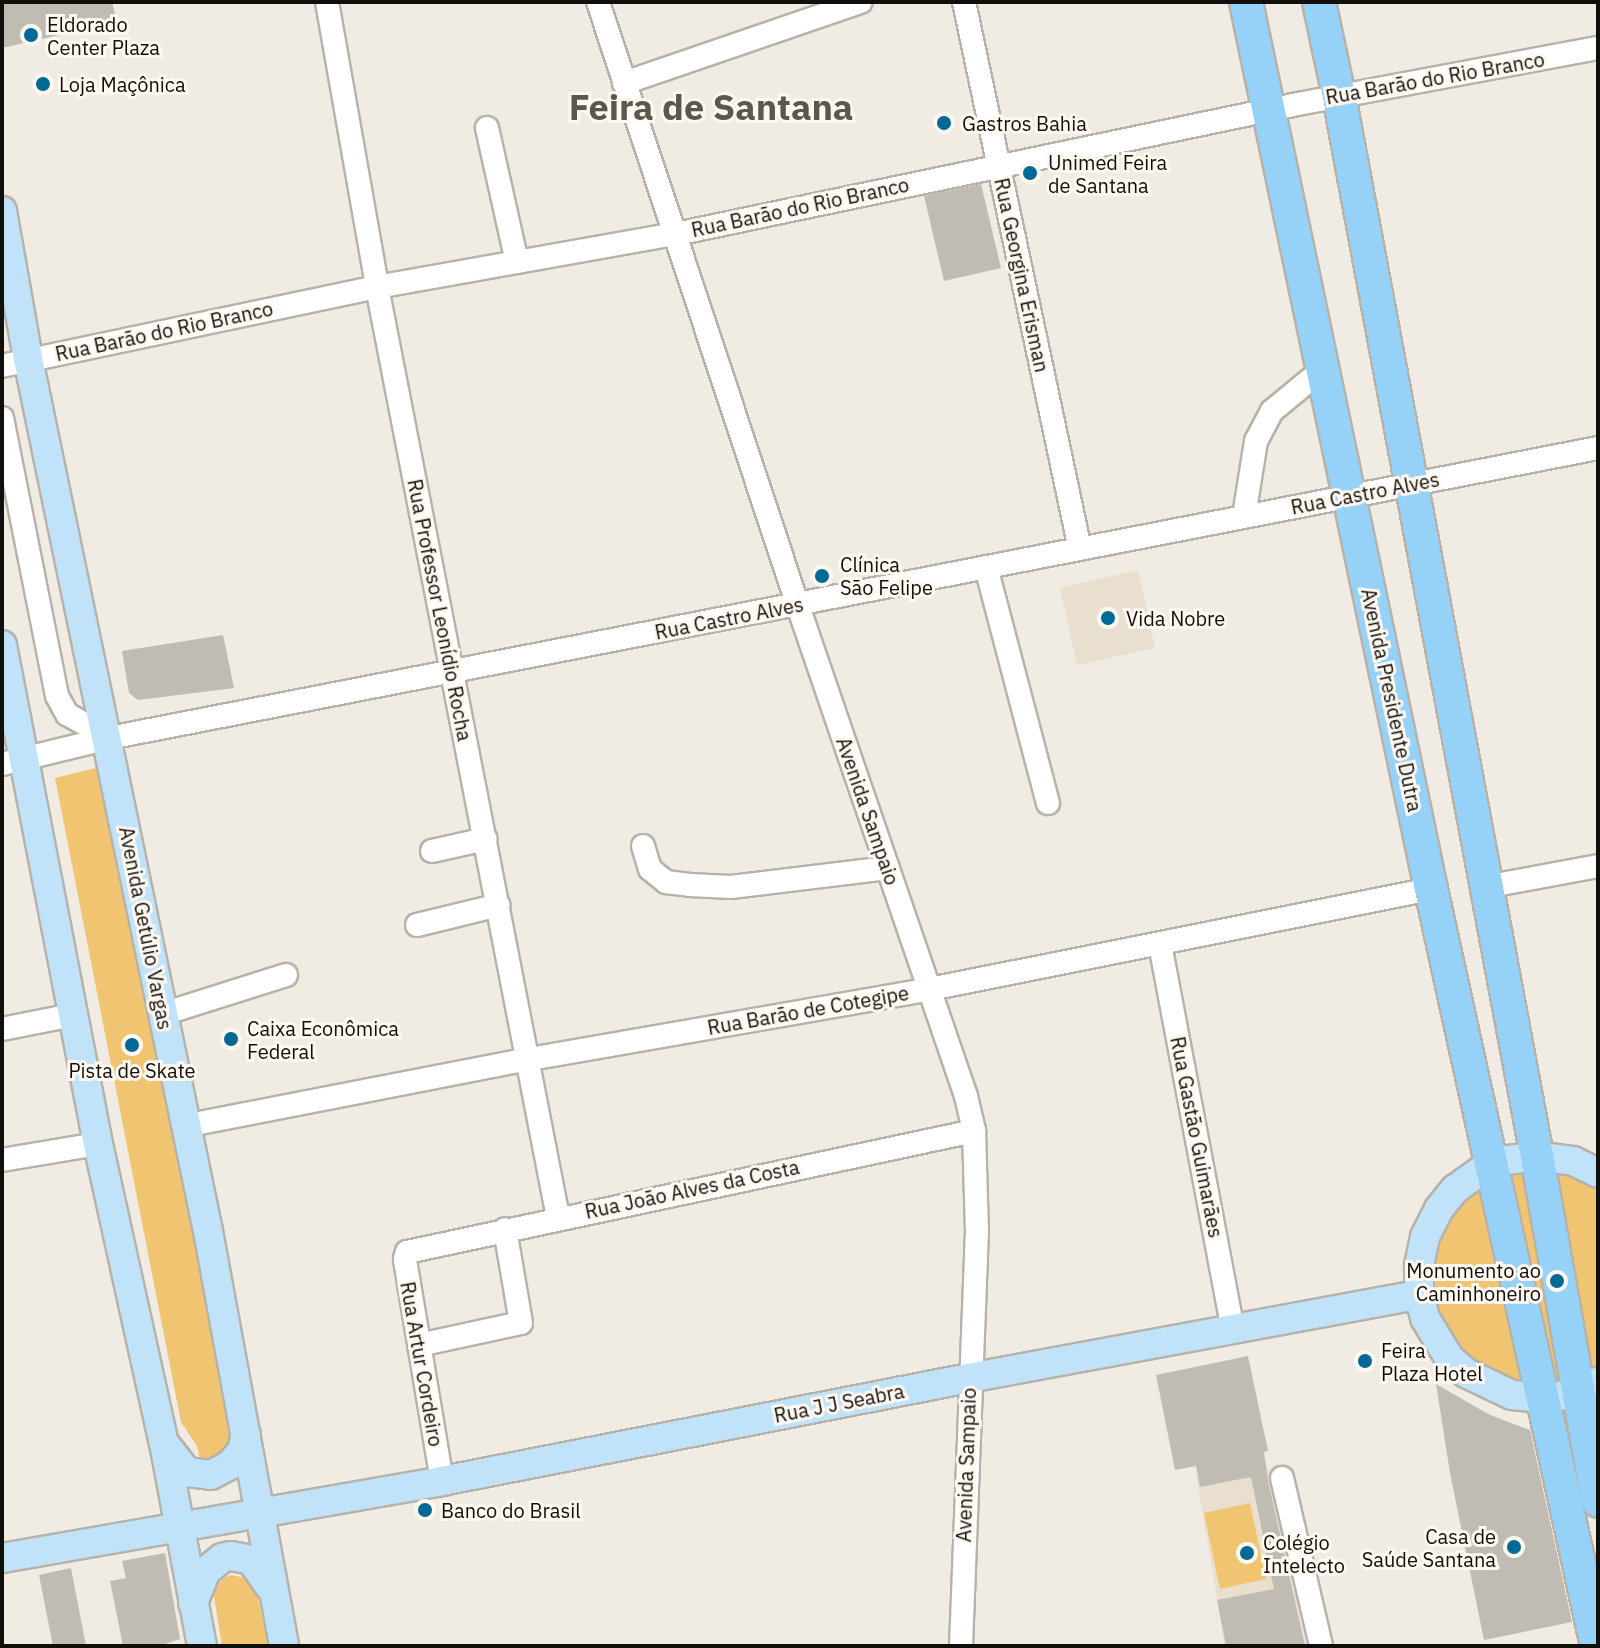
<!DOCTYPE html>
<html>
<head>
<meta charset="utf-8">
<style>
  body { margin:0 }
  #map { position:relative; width:1600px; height:1648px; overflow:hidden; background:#f0ebe3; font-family:"IBM Plex Sans",sans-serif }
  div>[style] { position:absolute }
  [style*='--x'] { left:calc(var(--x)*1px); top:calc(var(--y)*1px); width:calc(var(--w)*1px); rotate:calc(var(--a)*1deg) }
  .built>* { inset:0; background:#e8dfcf }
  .green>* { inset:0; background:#f1c471 }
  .building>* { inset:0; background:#c0bbb3 }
  .roads { filter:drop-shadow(2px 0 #b7b2aa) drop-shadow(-2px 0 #b7b2aa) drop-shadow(0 2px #b7b2aa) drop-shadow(0 -2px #b7b2aa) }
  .minor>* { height:22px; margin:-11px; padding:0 11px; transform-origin:11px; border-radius:11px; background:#fff }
  .major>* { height:28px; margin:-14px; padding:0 14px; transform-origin:14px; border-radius:14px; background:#c0e3fa }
  .highway>* { height:32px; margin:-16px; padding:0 16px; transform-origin:16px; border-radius:16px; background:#96d1f7 }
  .dots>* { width:22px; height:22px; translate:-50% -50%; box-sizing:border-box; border:4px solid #fef8f0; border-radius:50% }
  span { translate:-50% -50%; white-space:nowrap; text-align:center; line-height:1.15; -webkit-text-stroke:6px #fef8f0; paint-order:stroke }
  .poi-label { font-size:20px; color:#110f0c }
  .left { translate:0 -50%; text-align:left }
  .right { translate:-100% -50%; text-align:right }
  .street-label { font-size:20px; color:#110f0c }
  .town-label { font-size:36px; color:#5b574f; font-weight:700 }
  .frame { position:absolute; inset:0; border:4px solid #110f0c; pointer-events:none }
</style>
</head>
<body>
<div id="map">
  <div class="built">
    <div style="clip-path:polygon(1138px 570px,1155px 648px,1077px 665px,1060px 588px)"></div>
    <div style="clip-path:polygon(1266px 1461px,1306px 1646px,1225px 1646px,1196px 1474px)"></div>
  </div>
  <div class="green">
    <div style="clip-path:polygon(100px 767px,236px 1439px,226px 1461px,200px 1460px,197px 1446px,181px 1422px,55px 778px)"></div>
    <div style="clip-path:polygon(1483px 1169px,1598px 1173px,1598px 1382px,1512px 1395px,1436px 1340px,1425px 1237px)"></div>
    <div style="clip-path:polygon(1250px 1503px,1266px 1579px,1220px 1589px,1204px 1513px)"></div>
    <div style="clip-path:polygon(231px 1575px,246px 1578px,256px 1588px,268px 1646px,222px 1646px,213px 1590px,224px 1578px)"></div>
  </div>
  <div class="building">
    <div style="clip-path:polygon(2px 2px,112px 2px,117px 22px,2px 48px)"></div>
    <div style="clip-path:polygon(981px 184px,1001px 268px,944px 281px,924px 196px)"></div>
    <div style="clip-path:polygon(223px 635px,234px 688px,138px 700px,129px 693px,122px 651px)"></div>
    <div style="clip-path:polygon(1248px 1356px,1268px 1451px,1264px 1452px,1268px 1481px,1305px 1646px,1226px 1646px,1217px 1600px,1274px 1589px,1251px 1477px,1200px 1487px,1196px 1466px,1175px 1470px,1156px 1375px)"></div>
    <div style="clip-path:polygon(1436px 1384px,1490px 1415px,1530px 1430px,1572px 1622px,1484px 1640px,1450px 1473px)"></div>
    <div style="clip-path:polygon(165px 1553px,180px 1639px,159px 1646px,123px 1646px,110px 1581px,126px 1578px,122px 1561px)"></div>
    <div style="clip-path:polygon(71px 1568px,86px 1646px,53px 1646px,39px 1575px)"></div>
  </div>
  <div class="roads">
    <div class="minor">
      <div style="--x:327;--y:2;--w:289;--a:80"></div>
      <div style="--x:377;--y:287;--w:947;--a:78.99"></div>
      <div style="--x:598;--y:2;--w:636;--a:71.68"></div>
      <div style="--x:798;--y:606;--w:518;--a:71.08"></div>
      <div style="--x:966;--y:1096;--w:36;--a:77"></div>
      <div style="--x:974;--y:1131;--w:99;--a:88.3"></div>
      <div style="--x:977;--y:1230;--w:416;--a:92.2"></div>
      <div style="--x:964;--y:2;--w:559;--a:78.03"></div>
      <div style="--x:624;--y:83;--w:250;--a:-18.9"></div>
      <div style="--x:487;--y:128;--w:137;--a:77.4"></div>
      <div style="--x:2;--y:366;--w:383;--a:-11.9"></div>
      <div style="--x:377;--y:287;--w:304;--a:-10.1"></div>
      <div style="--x:676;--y:234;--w:635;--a:-11.81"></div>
      <div style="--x:1298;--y:104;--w:305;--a:-10.6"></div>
      <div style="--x:2;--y:418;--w:283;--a:78.8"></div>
      <div style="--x:57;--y:696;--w:21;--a:61"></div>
      <div style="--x:67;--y:714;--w:48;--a:29.7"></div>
      <div style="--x:1244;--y:516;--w:76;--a:-80.9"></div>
      <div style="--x:1256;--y:441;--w:34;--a:-62"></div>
      <div style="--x:1272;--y:411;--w:66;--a:-39.5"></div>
      <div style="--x:986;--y:567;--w:244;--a:75.3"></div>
      <div style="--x:2;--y:764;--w:110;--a:-13.7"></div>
      <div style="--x:109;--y:738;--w:1517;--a:-11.02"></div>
      <div style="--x:643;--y:846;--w:24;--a:73"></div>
      <div style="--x:650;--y:869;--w:21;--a:39"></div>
      <div style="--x:666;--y:882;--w:24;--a:7"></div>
      <div style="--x:690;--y:885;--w:41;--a:2.8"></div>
      <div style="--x:731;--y:887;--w:158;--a:-6.9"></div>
      <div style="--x:432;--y:851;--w:55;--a:-12.5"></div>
      <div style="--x:1485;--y:887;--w:115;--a:-10.5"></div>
      <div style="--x:417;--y:925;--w:84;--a:-13.7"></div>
      <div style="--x:1160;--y:944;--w:392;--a:79.3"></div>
      <div style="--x:163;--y:1014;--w:129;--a:-17.6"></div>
      <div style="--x:2;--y:1029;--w:72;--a:-11.2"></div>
      <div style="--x:184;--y:1126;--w:352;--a:-11"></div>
      <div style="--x:530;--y:1059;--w:406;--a:-9.9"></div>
      <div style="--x:930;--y:989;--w:511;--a:-11.29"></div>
      <div style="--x:2;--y:1160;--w:97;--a:-9.5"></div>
      <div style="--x:419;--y:1345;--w:104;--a:-12.2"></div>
      <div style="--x:521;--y:1323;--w:95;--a:-99.7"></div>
      <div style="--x:1282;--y:1478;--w:172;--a:76.9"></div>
      <div style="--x:442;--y:1481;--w:225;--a:-99.5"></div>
      <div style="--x:405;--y:1259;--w:7;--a:-74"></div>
      <div style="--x:407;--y:1252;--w:580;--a:-12.05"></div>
    </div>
    <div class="major">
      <div style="--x:2;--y:211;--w:150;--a:80"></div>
      <div style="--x:28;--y:359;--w:890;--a:78.34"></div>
      <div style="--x:208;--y:1231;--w:422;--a:79.6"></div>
      <div style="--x:2;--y:645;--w:508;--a:79.11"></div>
      <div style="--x:98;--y:1144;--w:306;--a:77.6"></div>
      <div style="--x:164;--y:1443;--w:207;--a:79.4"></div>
      <div style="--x:1598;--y:1173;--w:28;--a:-154"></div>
      <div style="--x:1573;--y:1161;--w:36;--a:-172"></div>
      <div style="--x:1537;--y:1156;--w:30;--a:172"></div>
      <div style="--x:1507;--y:1160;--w:26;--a:159"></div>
      <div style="--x:1483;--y:1169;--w:34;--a:144"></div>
      <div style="--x:1455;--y:1189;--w:26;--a:129"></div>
      <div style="--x:1439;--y:1209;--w:31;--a:117"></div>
      <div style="--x:1425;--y:1237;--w:30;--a:102"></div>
      <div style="--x:1419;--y:1266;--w:29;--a:90"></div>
      <div style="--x:1419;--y:1295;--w:24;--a:75"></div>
      <div style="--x:1425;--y:1318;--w:47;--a:59"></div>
      <div style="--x:1449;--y:1358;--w:23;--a:41"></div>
      <div style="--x:1466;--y:1373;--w:51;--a:25.6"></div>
      <div style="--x:1512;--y:1395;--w:29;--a:6"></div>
      <div style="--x:1541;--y:1398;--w:24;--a:-7"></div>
      <div style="--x:1565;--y:1395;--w:35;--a:-22"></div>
      <div style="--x:165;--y:1444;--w:36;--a:52"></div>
      <div style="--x:187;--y:1472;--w:24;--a:7"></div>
      <div style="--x:211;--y:1475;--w:21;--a:-28"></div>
      <div style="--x:230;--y:1465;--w:19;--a:-51"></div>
      <div style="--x:242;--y:1450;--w:16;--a:-76"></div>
      <div style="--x:2;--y:1558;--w:447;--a:-9.9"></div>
      <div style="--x:442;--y:1481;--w:537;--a:-11.06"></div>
      <div style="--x:969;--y:1378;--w:458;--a:-10.5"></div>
      <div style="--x:193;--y:1603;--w:35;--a:-68"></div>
      <div style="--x:206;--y:1571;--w:21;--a:-39"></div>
      <div style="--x:222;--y:1558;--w:9;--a:-13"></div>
      <div style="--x:231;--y:1556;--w:20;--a:11"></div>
      <div style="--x:251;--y:1560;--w:32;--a:55"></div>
    </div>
    <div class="highway">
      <div style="--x:1246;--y:2;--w:906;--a:78.22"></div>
      <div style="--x:1431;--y:889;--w:775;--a:77.63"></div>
      <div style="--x:1319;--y:2;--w:96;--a:78"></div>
      <div style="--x:1339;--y:96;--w:1078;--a:79.42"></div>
      <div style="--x:1537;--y:1156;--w:350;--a:80"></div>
    </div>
  </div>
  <div class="dots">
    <div style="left:31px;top:35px;background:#006996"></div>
    <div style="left:43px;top:84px;background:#006996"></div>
    <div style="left:944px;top:123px;background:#006996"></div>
    <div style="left:1030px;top:173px;background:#006996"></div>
    <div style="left:822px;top:576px;background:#006996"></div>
    <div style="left:1108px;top:618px;background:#006996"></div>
    <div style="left:231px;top:1039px;background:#006996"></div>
    <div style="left:132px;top:1045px;background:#006996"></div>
    <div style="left:1557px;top:1281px;background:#006996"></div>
    <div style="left:1365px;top:1361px;background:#006996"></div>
    <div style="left:425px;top:1510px;background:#006996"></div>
    <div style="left:1514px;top:1547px;background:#006996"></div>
    <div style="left:1247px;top:1553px;background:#006996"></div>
  </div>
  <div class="poi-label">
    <span class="left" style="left:47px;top:36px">Eldorado<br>Center Plaza</span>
    <span class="left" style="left:59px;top:84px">Loja Maçônica</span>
    <span class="left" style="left:962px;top:123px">Gastros Bahia</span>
    <span class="left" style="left:1048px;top:174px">Unimed Feira<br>de Santana</span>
    <span class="left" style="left:840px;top:576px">Clínica<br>São Felipe</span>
    <span class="left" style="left:1126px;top:618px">Vida Nobre</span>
    <span class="left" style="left:247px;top:1040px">Caixa Econômica<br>Federal</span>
    <span style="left:132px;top:1070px">Pista de Skate</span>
    <span class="right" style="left:1541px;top:1282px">Monumento ao<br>Caminhoneiro</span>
    <span class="left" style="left:1381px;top:1362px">Feira<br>Plaza Hotel</span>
    <span class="left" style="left:441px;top:1510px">Banco do Brasil</span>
    <span class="right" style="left:1496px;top:1548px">Casa de<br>Saúde Santana</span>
    <span class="left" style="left:1263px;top:1554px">Colégio<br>Intelecto</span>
  </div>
  <div class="street-label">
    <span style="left:1435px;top:78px;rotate:-10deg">Rua Barão do Rio Branco</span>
    <span style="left:800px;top:207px;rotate:-12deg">Rua Barão do Rio Branco</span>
    <span style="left:1022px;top:275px;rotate:78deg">Rua Georgina Erisman</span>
    <span style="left:164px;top:331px;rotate:-12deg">Rua Barão do Rio Branco</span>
    <span style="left:1365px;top:493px;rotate:-11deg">Rua Castro Alves</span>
    <span style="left:440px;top:610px;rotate:79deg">Rua Professor Leonídio Rocha</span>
    <span style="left:729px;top:618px;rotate:-11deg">Rua Castro Alves</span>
    <span style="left:1392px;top:700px;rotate:78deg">Avenida Presidente Dutra</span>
    <span style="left:868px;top:811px;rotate:71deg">Avenida Sampaio</span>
    <span style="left:146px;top:928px;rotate:79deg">Avenida Getúlio Vargas</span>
    <span style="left:808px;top:1010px;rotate:-10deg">Rua Barão de Cotegipe</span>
    <span style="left:1197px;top:1137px;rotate:79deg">Rua Gastão Guimarães</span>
    <span style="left:692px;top:1189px;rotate:-12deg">Rua João Alves da Costa</span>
    <span style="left:422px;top:1364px;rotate:80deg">Rua Artur Cordeiro</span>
    <span style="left:839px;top:1403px;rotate:-11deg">Rua J J Seabra</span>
    <span style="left:966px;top:1465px;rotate:-88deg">Avenida Sampaio</span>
  </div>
  <div class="town-label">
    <span style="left:711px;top:107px">Feira de Santana</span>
  </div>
  <div class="frame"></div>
</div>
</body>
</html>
